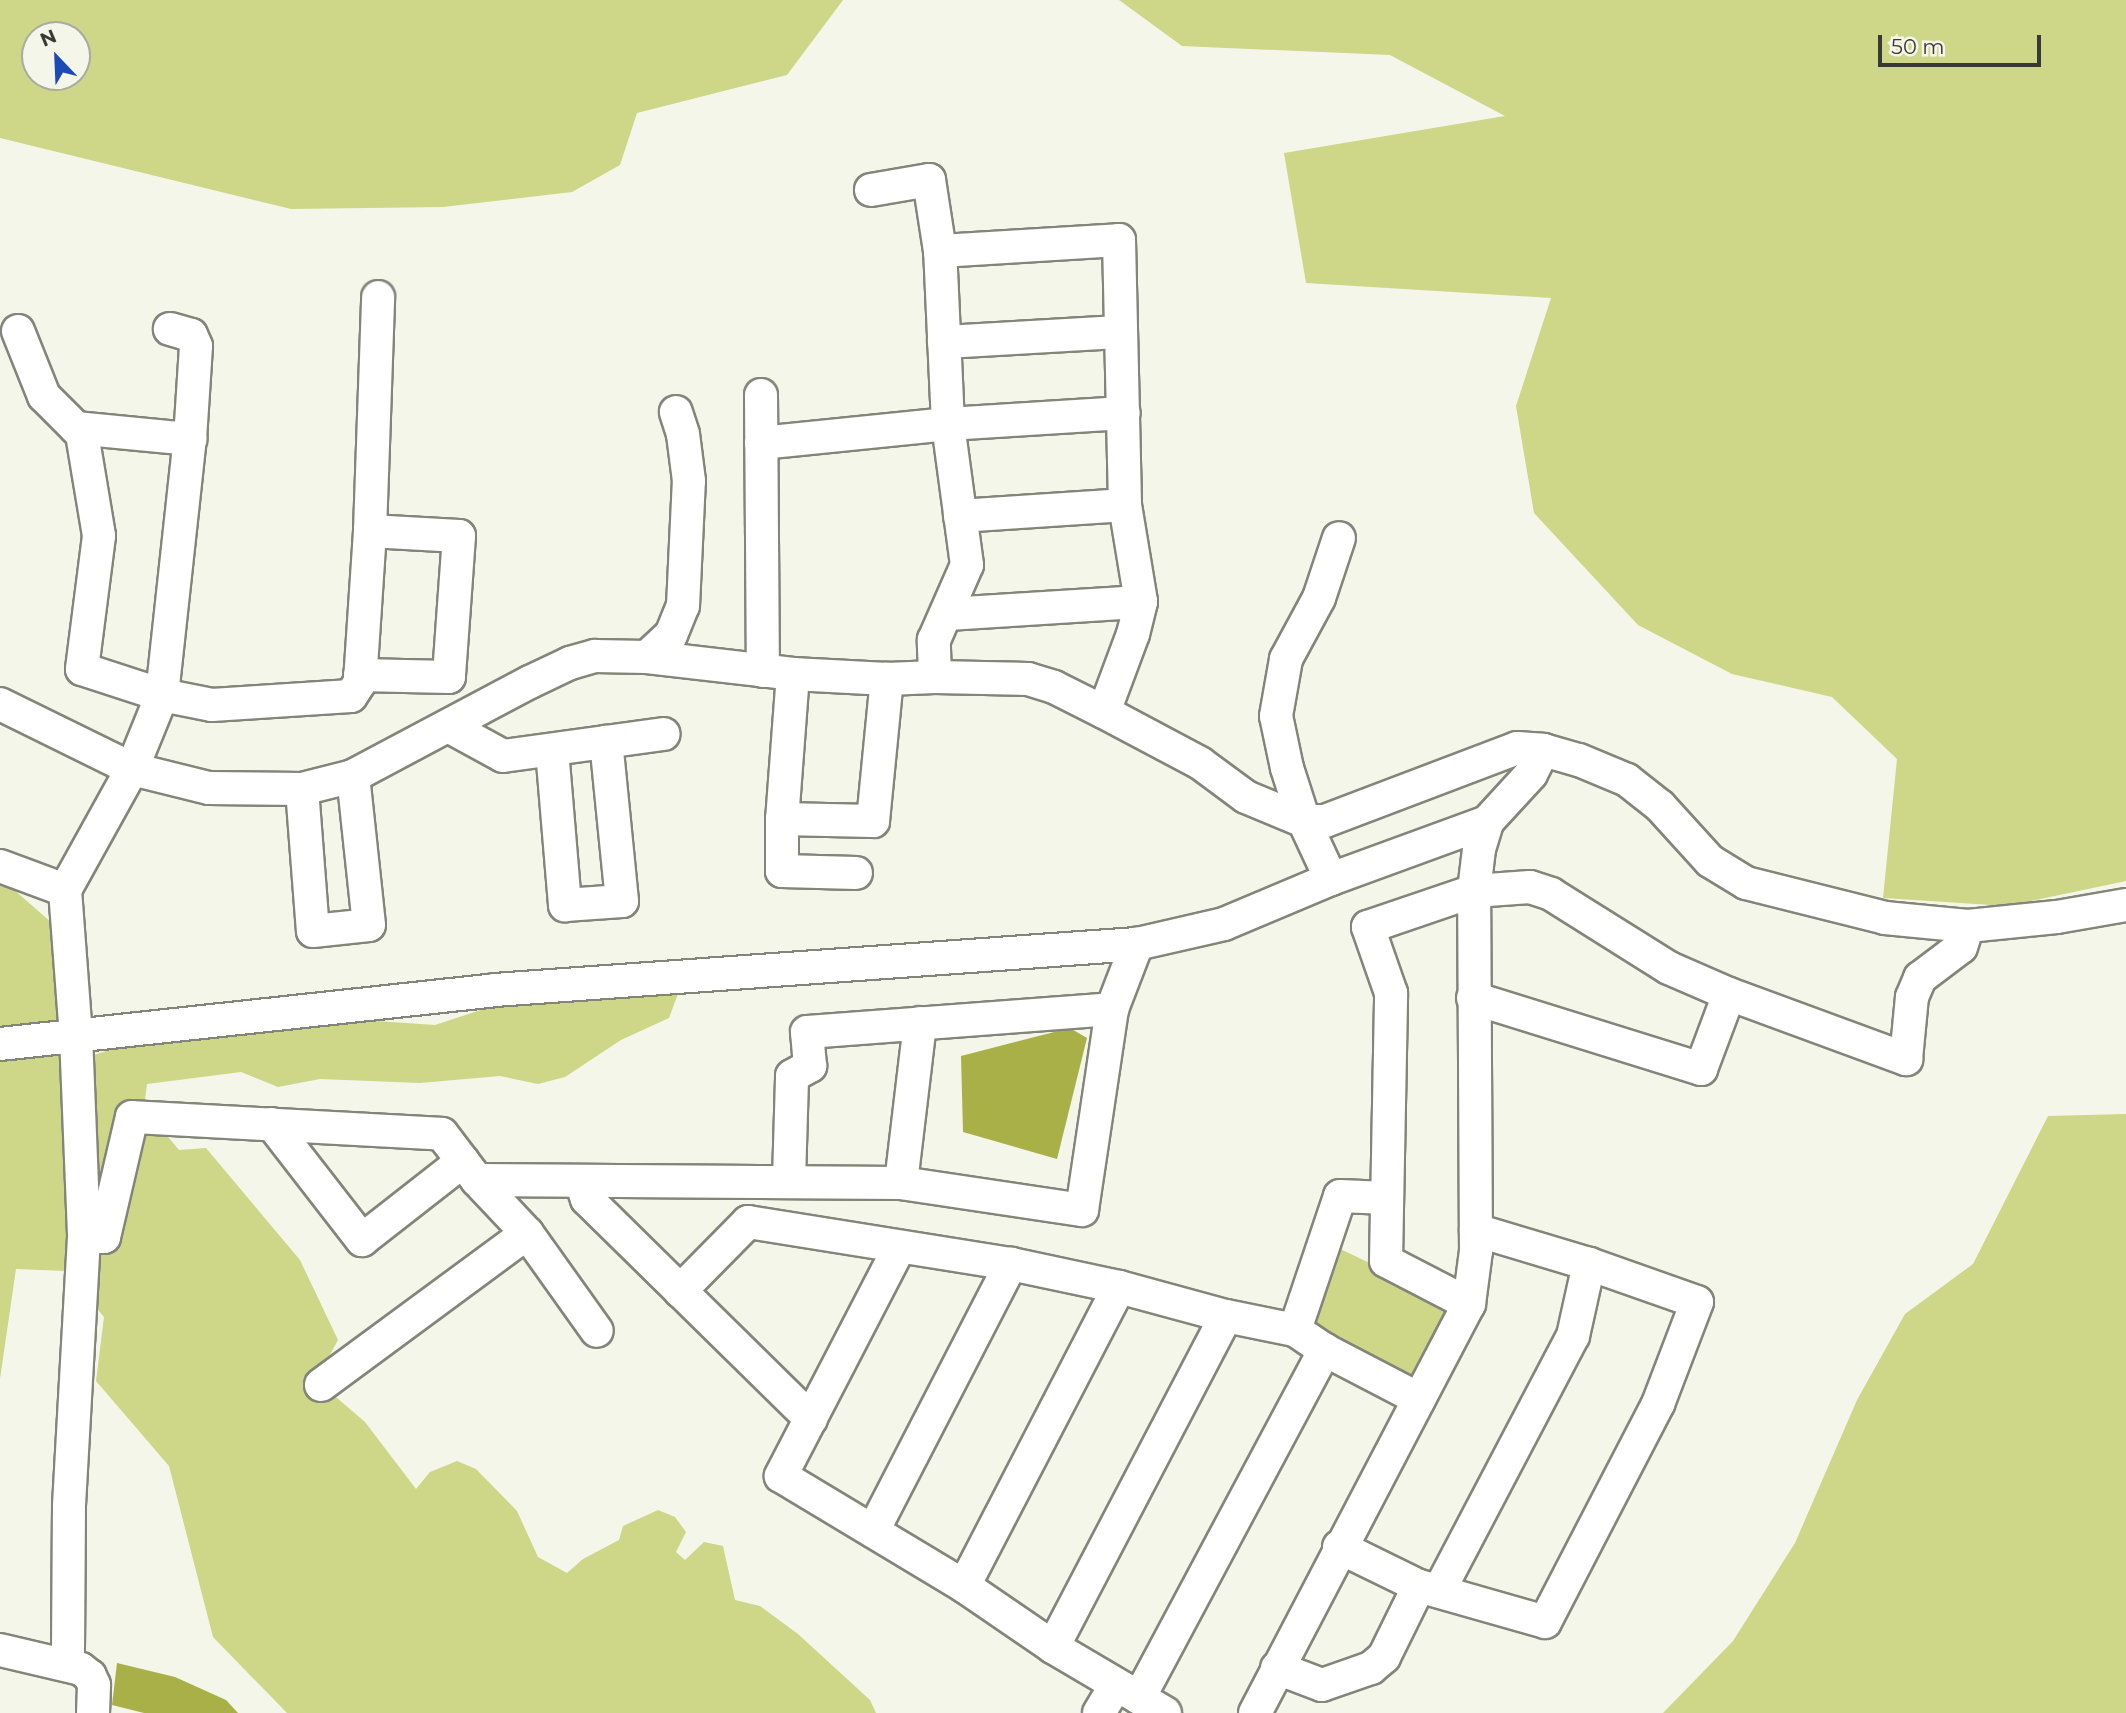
<!DOCTYPE html>
<html>
<head>
<meta charset="utf-8">
<style>
  body { margin:0 }
  #map { position:relative; width:2126px; height:1713px; overflow:hidden; background:#f4f6ea; font-family:Montserrat,sans-serif }
  div>[style] { position:absolute }
  [style*='--x'] { left:calc(var(--x)*1px); top:calc(var(--y)*1px); width:calc(var(--w)*1px); rotate:calc(var(--a)*1deg) }
  .green>* { inset:0; background:#ced687 }
  .water>* { inset:0; background:#a8b047 }
  .roads { filter:drop-shadow(2px 0 #84857a) drop-shadow(-2px 0 #84857a) drop-shadow(0 2px #84857a) drop-shadow(0 -2px #84857a) }
  .minor>* { height:32px; margin:-16px; padding:0 16px; transform-origin:16px; border-radius:16px; background:#fff }
  span { translate:-50% -50%; white-space:nowrap; text-align:center; line-height:1.15; -webkit-text-stroke:7px #f4f6ea; paint-order:stroke }
  .north { position:absolute; left:21px; top:21px; width:70px; height:70px; box-sizing:border-box; background:#f4f6ea; border:2px solid #a9aba2; border-radius:50%; rotate:337deg; font-size:19px; font-weight:700; line-height:28px; text-align:center; color:#393a35 }
  .north::after { content:''; display:block; margin:auto; width:24px; height:32px; background:#1c4bb8; clip-path:polygon(50% 0,100% 100%,50% 72%,0 100%) }
  .scale { position:absolute; left:1878px; top:35px; width:163px; height:32px; box-sizing:border-box; border:4px solid #393a35; border-top:0; padding-left:9px; font-size:21px; line-height:24px; white-space:nowrap; color:#393a35; -webkit-text-stroke:5px #f4f6ea; paint-order:stroke }
</style>
</head>
<body>
<div id="map">
  <div class="green">
    <div style="clip-path:polygon(evenodd,0 0,843px 0,787px 75px,637px 113px,620px 165px,572px 192px,443px 207px,291px 209px,0 138px,0 0,35px 35px,77px 35px,77px 77px,35px 77px,35px 35px)"></div>
    <div style="clip-path:polygon(1119px 0,2126px 0,2126px 881px,2007px 906px,1883px 898px,1897px 759px,1832px 697px,1732px 674px,1638px 625px,1534px 513px,1516px 406px,1551px 298px,1306px 283px,1284px 153px,1505px 116px,1390px 55px,1182px 46px)"></div>
    <div style="clip-path:polygon(0 886px,13px 889px,52px 923px,63px 991px,59px 1066px,125px 1045px,332px 1018px,435px 1025px,508px 1001px,679px 991px,669px 1018px,621px 1040px,565px 1077px,538px 1084px,500px 1076px,420px 1083px,320px 1079px,278px 1087px,241px 1072px,147px 1084px,144px 1108px,179px 1150px,206px 1148px,300px 1260px,338px 1340px,310px 1391px,337px 1398px,365px 1422px,416px 1489px,430px 1472px,457px 1461px,476px 1469px,517px 1511px,538px 1557px,567px 1573px,583px 1559px,619px 1540px,623px 1526px,658px 1510px,675px 1517px,686px 1532px,676px 1552px,685px 1560px,704px 1542px,723px 1546px,735px 1600px,760px 1606px,798px 1634px,870px 1700px,876px 1713px,287px 1713px,213px 1637px,169px 1466px,96px 1381px,104px 1317px,65px 1271px,16px 1269px,0 1379px)"></div>
    <div style="clip-path:polygon(2126px 1114px,2126px 1713px,1663px 1713px,1733px 1641px,1795px 1543px,1857px 1400px,1905px 1314px,1973px 1264px,2048px 1116px)"></div>
    <div style="clip-path:polygon(1332px 1245px,1451px 1302px,1415px 1373px,1404px 1378px,1317px 1331px,1308px 1310px)"></div>
  </div>
  <div class="water">
    <div style="clip-path:polygon(1070px 1028px,1087px 1038px,1057px 1159px,963px 1132px,961px 1056px)"></div>
    <div style="clip-path:polygon(117px 1663px,175px 1677px,226px 1700px,238px 1713px,144px 1713px,112px 1705px)"></div>
  </div>
  <div class="roads">
    <div class="minor">
      <div style="--x:871;--y:190;--w:59;--a:-9.8"></div>
      <div style="--x:929;--y:180;--w:72;--a:81.2"></div>
      <div style="--x:18;--y:331;--w:70;--a:68.2"></div>
      <div style="--x:44;--y:396;--w:54;--a:45"></div>
      <div style="--x:82;--y:434;--w:103;--a:80.5"></div>
      <div style="--x:99;--y:536;--w:134;--a:97.3"></div>
      <div style="--x:82;--y:669;--w:84;--a:18"></div>
      <div style="--x:162;--y:695;--w:51;--a:11.3"></div>
      <div style="--x:212;--y:705;--w:139;--a:-3.7"></div>
      <div style="--x:351;--y:696;--w:17;--a:-57"></div>
      <div style="--x:360;--y:682;--w:151;--a:-86.2"></div>
      <div style="--x:370;--y:531;--w:89;--a:3.2"></div>
      <div style="--x:459;--y:536;--w:141;--a:94.1"></div>
      <div style="--x:449;--y:677;--w:89;--a:-178.7"></div>
      <div style="--x:944;--y:342;--w:176;--a:-3.3"></div>
      <div style="--x:761;--y:395;--w:276;--a:89.6"></div>
      <div style="--x:76;--y:428;--w:115;--a:5.5"></div>
      <div style="--x:761;--y:443;--w:188;--a:-5.8"></div>
      <div style="--x:948;--y:424;--w:176;--a:-3.6"></div>
      <div style="--x:960;--y:516;--w:165;--a:-3.8"></div>
      <div style="--x:370;--y:531;--w:234;--a:-88"></div>
      <div style="--x:948;--y:614;--w:193;--a:-3.6"></div>
      <div style="--x:647;--y:657;--w:33;--a:-43"></div>
      <div style="--x:671;--y:635;--w:31;--a:-68"></div>
      <div style="--x:683;--y:606;--w:125;--a:-87.3"></div>
      <div style="--x:689;--y:481;--w:47;--a:-97.3"></div>
      <div style="--x:683;--y:434;--w:23;--a:-108"></div>
      <div style="--x:793;--y:674;--w:145;--a:94.3"></div>
      <div style="--x:782;--y:819;--w:52;--a:90"></div>
      <div style="--x:782;--y:871;--w:74;--a:1.5"></div>
      <div style="--x:935;--y:677;--w:37;--a:-92"></div>
      <div style="--x:934;--y:640;--w:82;--a:-66.3"></div>
      <div style="--x:967;--y:565;--w:142;--a:-97.7"></div>
      <div style="--x:948;--y:424;--w:173;--a:-92.6"></div>
      <div style="--x:940;--y:251;--w:179;--a:-3.5"></div>
      <div style="--x:1119;--y:240;--w:265;--a:88.7"></div>
      <div style="--x:1125;--y:505;--w:98;--a:80.6"></div>
      <div style="--x:1141;--y:602;--w:33;--a:104"></div>
      <div style="--x:1133;--y:634;--w:83;--a:110.4"></div>
      <div style="--x:0;--y:704;--w:147;--a:26.2"></div>
      <div style="--x:132;--y:769;--w:79;--a:13.9"></div>
      <div style="--x:209;--y:788;--w:93;--a:0.6"></div>
      <div style="--x:302;--y:789;--w:53;--a:-14.3"></div>
      <div style="--x:353;--y:776;--w:200;--a:-28"></div>
      <div style="--x:530;--y:682;--w:44;--a:-25.4"></div>
      <div style="--x:570;--y:663;--w:26;--a:-16"></div>
      <div style="--x:595;--y:656;--w:52;--a:1.1"></div>
      <div style="--x:647;--y:657;--w:147;--a:6.6"></div>
      <div style="--x:793;--y:674;--w:94;--a:3"></div>
      <div style="--x:887;--y:679;--w:48;--a:-2.4"></div>
      <div style="--x:935;--y:677;--w:93;--a:1.2"></div>
      <div style="--x:1028;--y:679;--w:27;--a:17"></div>
      <div style="--x:1054;--y:687;--w:56;--a:26.6"></div>
      <div style="--x:1104;--y:712;--w:109;--a:28"></div>
      <div style="--x:1200;--y:763;--w:57;--a:36.5"></div>
      <div style="--x:1246;--y:797;--w:63;--a:22.5"></div>
      <div style="--x:1304;--y:821;--w:21;--a:0"></div>
      <div style="--x:1325;--y:821;--w:205;--a:-20.8"></div>
      <div style="--x:1517;--y:748;--w:26;--a:4"></div>
      <div style="--x:1543;--y:750;--w:37;--a:16"></div>
      <div style="--x:1579;--y:760;--w:52;--a:22.6"></div>
      <div style="--x:1627;--y:780;--w:42;--a:38.2"></div>
      <div style="--x:1660;--y:806;--w:74;--a:47.7"></div>
      <div style="--x:1710;--y:861;--w:42;--a:31.4"></div>
      <div style="--x:1746;--y:883;--w:143;--a:14.1"></div>
      <div style="--x:1885;--y:918;--w:83;--a:5.5"></div>
      <div style="--x:1968;--y:926;--w:89;--a:-5.8"></div>
      <div style="--x:2057;--y:917;--w:70;--a:-9.9"></div>
      <div style="--x:450;--y:727;--w:60;--a:28.7"></div>
      <div style="--x:503;--y:756;--w:162;--a:-7.8"></div>
      <div style="--x:552;--y:750;--w:156;--a:85.2"></div>
      <div style="--x:565;--y:905;--w:57;--a:-4"></div>
      <div style="--x:622;--y:901;--w:160;--a:-95.7"></div>
      <div style="--x:302;--y:789;--w:142;--a:85.6"></div>
      <div style="--x:313;--y:931;--w:56;--a:-6.1"></div>
      <div style="--x:369;--y:925;--w:150;--a:-96.1"></div>
      <div style="--x:782;--y:819;--w:91;--a:1.3"></div>
      <div style="--x:873;--y:821;--w:143;--a:-84.4"></div>
      <div style="--x:0;--y:866;--w:69;--a:20.3"></div>
      <div style="--x:65;--y:890;--w:145;--a:85.7"></div>
      <div style="--x:76;--y:1035;--w:202;--a:87.7"></div>
      <div style="--x:84;--y:1237;--w:270;--a:93.2"></div>
      <div style="--x:69;--y:1507;--w:158;--a:90.4"></div>
      <div style="--x:1331;--y:879;--w:64;--a:-115"></div>
      <div style="--x:1304;--y:821;--w:56;--a:-107.8"></div>
      <div style="--x:1287;--y:768;--w:53;--a:-101.9"></div>
      <div style="--x:1276;--y:716;--w:58;--a:-80"></div>
      <div style="--x:1286;--y:659;--w:69;--a:-61.6"></div>
      <div style="--x:1319;--y:598;--w:63;--a:-71.6"></div>
      <div style="--x:65;--y:890;--w:138;--a:-61"></div>
      <div style="--x:132;--y:769;--w:80;--a:-67.9"></div>
      <div style="--x:162;--y:695;--w:258;--a:-83.8"></div>
      <div style="--x:190;--y:439;--w:93;--a:-86.3"></div>
      <div style="--x:196;--y:346;--w:12;--a:-114"></div>
      <div style="--x:191;--y:335;--w:22;--a:-164"></div>
      <div style="--x:1473;--y:998;--w:239;--a:17.3"></div>
      <div style="--x:1701;--y:1069;--w:80;--a:-69.5"></div>
      <div style="--x:0;--y:1044;--w:498;--a:-6.2"></div>
      <div style="--x:495;--y:990;--w:644;--a:-4.1"></div>
      <div style="--x:1137;--y:944;--w:89;--a:-12.9"></div>
      <div style="--x:1224;--y:924;--w:116;--a:-22.8"></div>
      <div style="--x:1331;--y:879;--w:166;--a:-20.1"></div>
      <div style="--x:1487;--y:822;--w:65;--a:-47.5"></div>
      <div style="--x:1531;--y:774;--w:27;--a:-63"></div>
      <div style="--x:272;--y:1124;--w:147;--a:52.2"></div>
      <div style="--x:362;--y:1240;--w:128;--a:-38"></div>
      <div style="--x:477;--y:1180;--w:424;--a:0.4"></div>
      <div style="--x:901;--y:1183;--w:183;--a:8.5"></div>
      <div style="--x:1082;--y:1210;--w:203;--a:-81.5"></div>
      <div style="--x:1112;--y:1009;--w:70;--a:-69"></div>
      <div style="--x:789;--y:1180;--w:104;--a:-88.3"></div>
      <div style="--x:792;--y:1076;--w:21;--a:-29"></div>
      <div style="--x:810;--y:1066;--w:34;--a:-95"></div>
      <div style="--x:807;--y:1032;--w:306;--a:-4.3"></div>
      <div style="--x:581;--y:1181;--w:19;--a:72"></div>
      <div style="--x:587;--y:1199;--w:314;--a:44.5"></div>
      <div style="--x:901;--y:1183;--w:161;--a:-83.2"></div>
      <div style="--x:84;--y:1237;--w:20;--a:0"></div>
      <div style="--x:104;--y:1237;--w:123;--a:-76.9"></div>
      <div style="--x:132;--y:1117;--w:310;--a:3.1"></div>
      <div style="--x:442;--y:1134;--w:58;--a:52.7"></div>
      <div style="--x:477;--y:1180;--w:73;--a:46.7"></div>
      <div style="--x:527;--y:1233;--w:120;--a:54.5"></div>
      <div style="--x:899;--y:1248;--w:257;--a:117.4"></div>
      <div style="--x:781;--y:1476;--w:214;--a:31"></div>
      <div style="--x:964;--y:1586;--w:108;--a:34.4"></div>
      <div style="--x:1053;--y:1647;--w:130;--a:30.5"></div>
      <div style="--x:680;--y:1291;--w:97;--a:-45.4"></div>
      <div style="--x:748;--y:1222;--w:266;--a:9.1"></div>
      <div style="--x:1011;--y:1264;--w:110;--a:12"></div>
      <div style="--x:1119;--y:1287;--w:111;--a:15.2"></div>
      <div style="--x:1226;--y:1316;--w:70;--a:11.5"></div>
      <div style="--x:1295;--y:1330;--w:36;--a:34"></div>
      <div style="--x:1325;--y:1350;--w:106;--a:27.5"></div>
      <div style="--x:1469;--y:1304;--w:93;--a:-152.6"></div>
      <div style="--x:1386;--y:1261;--w:268;--a:-88.9"></div>
      <div style="--x:1391;--y:993;--w:70;--a:-109.2"></div>
      <div style="--x:1368;--y:927;--w:112;--a:-18.8"></div>
      <div style="--x:1474;--y:891;--w:56;--a:-4.1"></div>
      <div style="--x:1530;--y:887;--w:22;--a:18"></div>
      <div style="--x:1551;--y:894;--w:139;--a:32.1"></div>
      <div style="--x:1669;--y:968;--w:65;--a:23.4"></div>
      <div style="--x:1729;--y:994;--w:189;--a:20.2"></div>
      <div style="--x:1906;--y:1059;--w:62;--a:-84.5"></div>
      <div style="--x:1912;--y:997;--w:21;--a:-67"></div>
      <div style="--x:1920;--y:978;--w:51;--a:-37.1"></div>
      <div style="--x:1961;--y:947;--w:22;--a:-72"></div>
      <div style="--x:1295;--y:1330;--w:141;--a:-71.4"></div>
      <div style="--x:1340;--y:1196;--w:47;--a:2.4"></div>
      <div style="--x:321;--y:1385;--w:256;--a:-36.4"></div>
      <div style="--x:873;--y:1531;--w:301;--a:-62.7"></div>
      <div style="--x:1339;--y:1547;--w:89;--a:26"></div>
      <div style="--x:1419;--y:1586;--w:131;--a:15.9"></div>
      <div style="--x:1545;--y:1622;--w:246;--a:-62.6"></div>
      <div style="--x:1658;--y:1404;--w:109;--a:-69.1"></div>
      <div style="--x:1697;--y:1302;--w:114;--a:-160.6"></div>
      <div style="--x:1589;--y:1264;--w:118;--a:-163.3"></div>
      <div style="--x:964;--y:1586;--w:337;--a:-62.6"></div>
      <div style="--x:1439;--y:1591;--w:288;--a:-62.3"></div>
      <div style="--x:1573;--y:1336;--w:74;--a:-77.5"></div>
      <div style="--x:1053;--y:1647;--w:373;--a:-62.4"></div>
      <div style="--x:0;--y:1650;--w:83;--a:13.2"></div>
      <div style="--x:81;--y:1669;--w:11;--a:38"></div>
      <div style="--x:90;--y:1676;--w:10;--a:66"></div>
      <div style="--x:94;--y:1685;--w:28;--a:92"></div>
      <div style="--x:1277;--y:1668;--w:48;--a:20.7"></div>
      <div style="--x:1322;--y:1685;--w:52;--a:-19.1"></div>
      <div style="--x:1371;--y:1668;--w:17;--a:-40"></div>
      <div style="--x:1384;--y:1657;--w:79;--a:-63.8"></div>
      <div style="--x:1139;--y:1698;--w:395;--a:-61.9"></div>
      <div style="--x:1099;--y:1713;--w:33;--a:-59"></div>
      <div style="--x:1255;--y:1713;--w:462;--a:-62.4"></div>
      <div style="--x:1469;--y:1304;--w:53;--a:-82.5"></div>
      <div style="--x:1476;--y:1251;--w:360;--a:-90.3"></div>
      <div style="--x:1474;--y:891;--w:42;--a:-83.2"></div>
      <div style="--x:1479;--y:849;--w:28;--a:-73"></div>
    </div>
  </div>
  <div class="north">N</div>
  <div class="scale">50 m</div>
</div>
</body>
</html>
